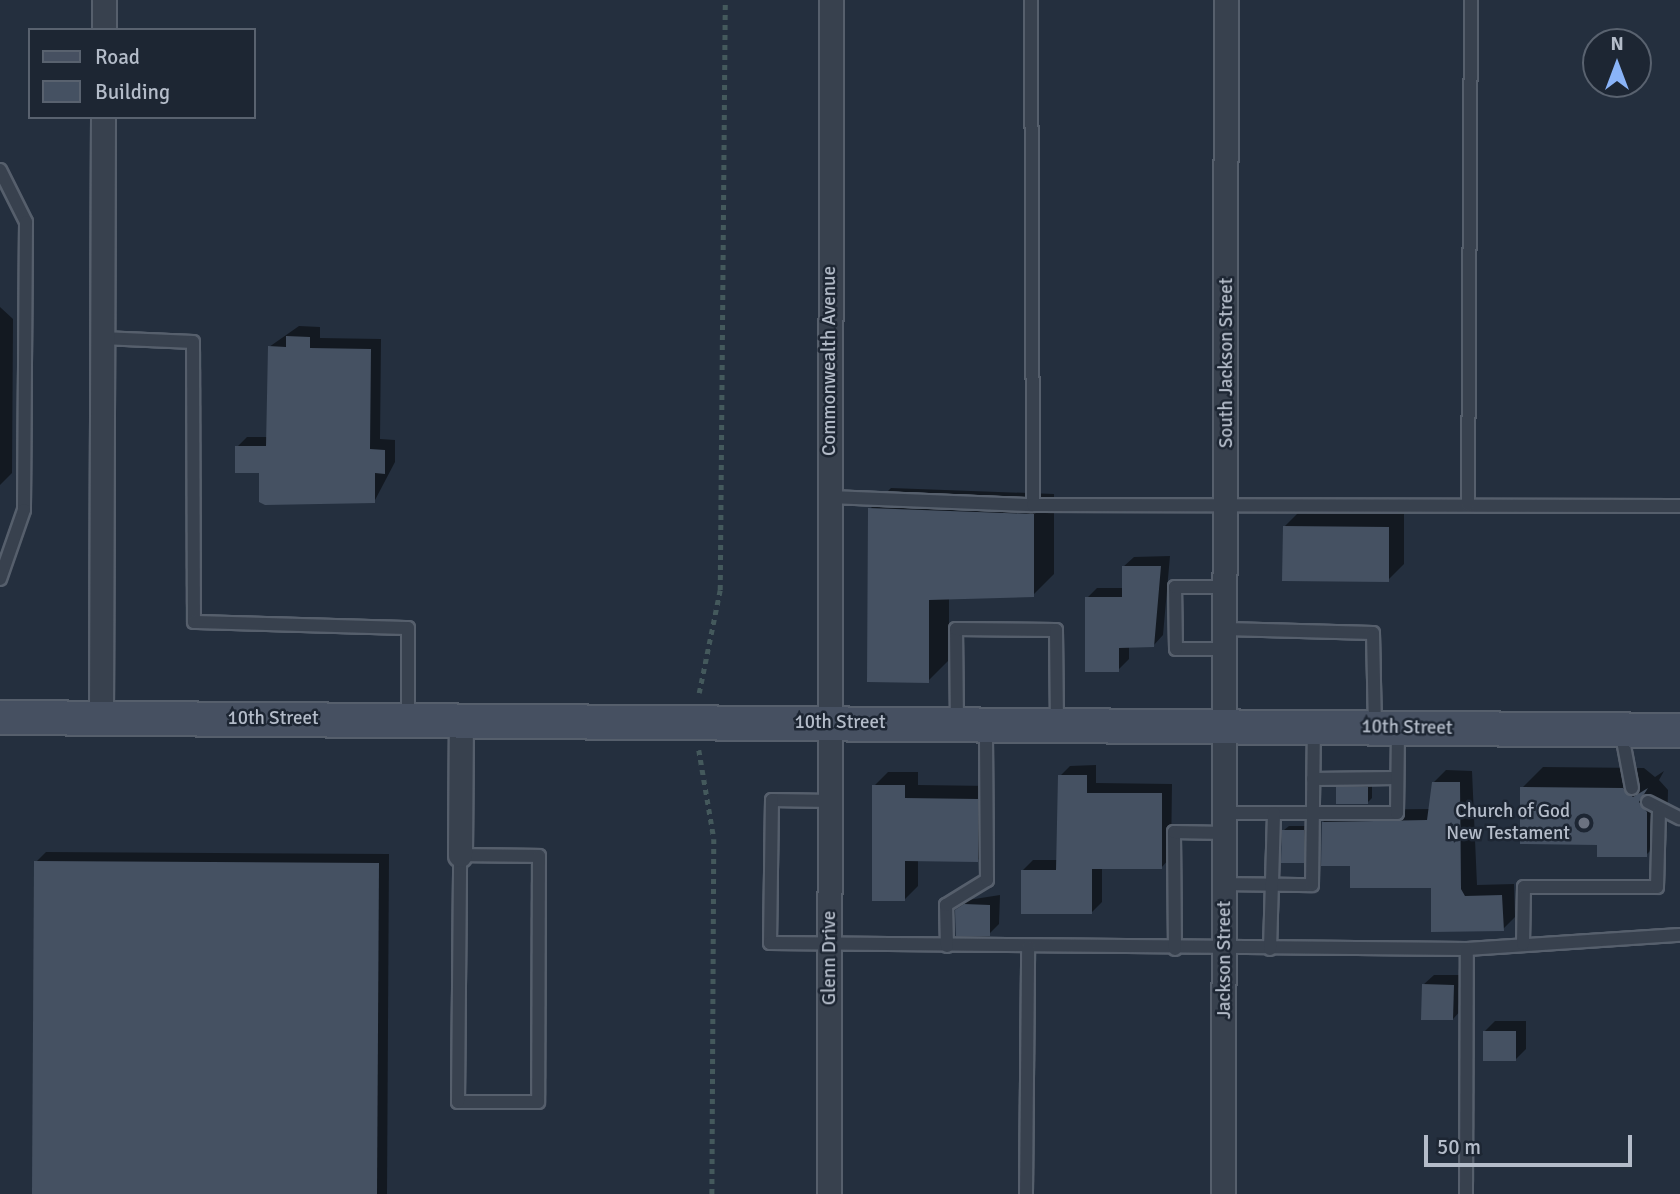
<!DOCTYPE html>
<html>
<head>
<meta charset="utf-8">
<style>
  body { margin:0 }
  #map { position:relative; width:1680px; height:1194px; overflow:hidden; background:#242f3e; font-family:Signika,sans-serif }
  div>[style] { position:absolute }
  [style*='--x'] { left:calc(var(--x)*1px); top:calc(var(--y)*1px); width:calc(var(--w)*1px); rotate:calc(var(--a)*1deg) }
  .shadow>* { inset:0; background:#0007 }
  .building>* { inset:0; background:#455162 }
  .path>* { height:4.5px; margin-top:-2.25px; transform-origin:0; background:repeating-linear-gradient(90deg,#44595c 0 5px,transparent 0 10px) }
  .roads { filter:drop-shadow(2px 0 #565f6c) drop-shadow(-2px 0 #565f6c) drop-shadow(0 2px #565f6c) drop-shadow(0 -2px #565f6c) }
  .lane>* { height:12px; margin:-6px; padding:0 6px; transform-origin:6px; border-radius:6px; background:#38414e }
  .street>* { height:23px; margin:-11.5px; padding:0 11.5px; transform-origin:11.5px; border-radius:11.5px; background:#38414e }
  .secondary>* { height:33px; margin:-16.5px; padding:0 16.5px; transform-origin:16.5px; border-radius:16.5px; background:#465061 }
  .dots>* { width:19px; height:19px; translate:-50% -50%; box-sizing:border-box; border:4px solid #1d2633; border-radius:50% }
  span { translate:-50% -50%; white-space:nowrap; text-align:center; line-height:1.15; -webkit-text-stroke:5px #1d2633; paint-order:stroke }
  .street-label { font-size:19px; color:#b4bcc9 }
  .poi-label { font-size:19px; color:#b4bcc9 }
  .right { translate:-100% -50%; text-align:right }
  .legend { position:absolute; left:28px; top:28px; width:228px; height:91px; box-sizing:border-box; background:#1d2633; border:2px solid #59626f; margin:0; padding:9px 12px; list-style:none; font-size:21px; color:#b4bcc9 }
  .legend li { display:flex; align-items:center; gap:14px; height:35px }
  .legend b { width:35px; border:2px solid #59626f }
  .north { position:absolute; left:1582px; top:28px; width:70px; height:70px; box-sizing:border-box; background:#1d2633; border:2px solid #59626f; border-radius:50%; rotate:0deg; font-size:19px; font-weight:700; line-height:28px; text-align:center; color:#b4bcc9 }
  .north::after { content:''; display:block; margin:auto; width:24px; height:32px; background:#8ab4f8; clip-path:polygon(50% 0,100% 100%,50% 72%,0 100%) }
  .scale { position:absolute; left:1424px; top:1135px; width:208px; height:32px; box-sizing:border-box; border:4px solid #b4bcc9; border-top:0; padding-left:9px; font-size:21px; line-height:24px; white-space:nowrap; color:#b4bcc9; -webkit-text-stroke:5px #1d2633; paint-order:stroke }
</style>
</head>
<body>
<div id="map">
  <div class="shadow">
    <div style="clip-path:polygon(0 307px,13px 319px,12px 473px,0 485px)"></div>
    <div style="clip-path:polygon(299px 326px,320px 327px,320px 338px,381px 339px,380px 439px,395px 440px,395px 462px,374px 502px,261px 472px,237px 447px,247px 437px,268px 437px,269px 347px)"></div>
    <div style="clip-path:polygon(891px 488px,1054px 494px,1054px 574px,1033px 595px,949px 598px,949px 660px,928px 681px,870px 509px)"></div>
    <div style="clip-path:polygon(1300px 511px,1404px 512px,1404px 564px,1388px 580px,1284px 527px)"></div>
    <div style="clip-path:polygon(1170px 556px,1163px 635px,1153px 646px,1129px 646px,1129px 659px,1118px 670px,1087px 598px,1097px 588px,1124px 588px,1123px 567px,1134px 557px)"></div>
    <div style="clip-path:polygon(1096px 765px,1096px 783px,1172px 784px,1171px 857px,1161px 868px,1102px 868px,1102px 902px,1091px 913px,1022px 871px,1033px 860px,1058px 860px,1060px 776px,1070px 766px)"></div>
    <div style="clip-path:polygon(1543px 767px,1644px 768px,1655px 777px,1664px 771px,1659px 780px,1668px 790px,1667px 834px,1646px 855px,1598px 843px,1522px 788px)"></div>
    <div style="clip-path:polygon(1446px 770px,1472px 771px,1477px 885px,1514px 884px,1515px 917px,1503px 929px,1433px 887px,1352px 864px,1323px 822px,1336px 810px,1430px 809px,1433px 783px)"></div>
    <div style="clip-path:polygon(888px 772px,918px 772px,918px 785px,991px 786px,991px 847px,977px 861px,918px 859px,918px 886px,904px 900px,874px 786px)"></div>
    <div style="clip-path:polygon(1342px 783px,1372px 783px,1372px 798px,1368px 802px,1338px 788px)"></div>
    <div style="clip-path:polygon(1289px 826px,1308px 826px,1303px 861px,1284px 830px)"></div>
    <div style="clip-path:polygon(46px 852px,389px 854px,387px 1194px,34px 1194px,36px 862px)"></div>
    <div style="clip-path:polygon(1000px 895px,999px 924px,989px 934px,957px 910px,968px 900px)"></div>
    <div style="clip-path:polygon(1434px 975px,1463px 975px,1463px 1008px,1453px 1019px,1423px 985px)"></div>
    <div style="clip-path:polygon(1495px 1021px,1526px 1021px,1526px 1049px,1516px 1059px,1484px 1032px)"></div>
  </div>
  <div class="building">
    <div style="clip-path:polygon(286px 336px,310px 337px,310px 348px,371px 349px,370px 449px,385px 450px,385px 474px,375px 473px,375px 503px,265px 505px,259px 502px,259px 473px,235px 473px,235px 446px,266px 446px,268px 346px,286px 347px)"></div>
    <div style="clip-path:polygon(868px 508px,1034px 514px,1034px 597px,929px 600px,929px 683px,867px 682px)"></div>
    <div style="clip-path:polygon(1283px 526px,1389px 527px,1389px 582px,1282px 581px)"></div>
    <div style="clip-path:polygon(1122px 566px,1161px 566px,1154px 647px,1119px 648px,1119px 672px,1085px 672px,1085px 597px,1122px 597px)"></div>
    <div style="clip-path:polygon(1058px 775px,1087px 775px,1087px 793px,1162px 793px,1162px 869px,1092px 869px,1092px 914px,1021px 914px,1021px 870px,1056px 870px)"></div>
    <div style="clip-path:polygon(1432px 782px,1460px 782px,1461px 889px,1465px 896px,1502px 895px,1504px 931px,1431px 932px,1431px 888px,1350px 888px,1350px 866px,1321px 866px,1322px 822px,1427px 820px)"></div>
    <div style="clip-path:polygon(872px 785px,905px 785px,905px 798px,978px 799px,978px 862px,905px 861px,905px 901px,872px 901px)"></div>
    <div style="clip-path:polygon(1336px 787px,1368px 787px,1368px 804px,1336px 804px)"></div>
    <div style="clip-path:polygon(1520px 787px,1623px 788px,1633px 797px,1648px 788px,1639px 802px,1647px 812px,1647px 857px,1597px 857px,1597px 845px,1520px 844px)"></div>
    <div style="clip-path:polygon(1282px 830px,1304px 830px,1304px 863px,1281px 863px)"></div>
    <div style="clip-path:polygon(34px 861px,379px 863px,377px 1194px,32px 1194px)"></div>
    <div style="clip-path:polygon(964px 904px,990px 905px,990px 936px,956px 936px,955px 910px)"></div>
    <div style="clip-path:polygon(1422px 984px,1454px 985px,1453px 1020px,1421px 1020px)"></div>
    <div style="clip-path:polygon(1483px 1031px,1516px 1031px,1516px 1061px,1483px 1061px)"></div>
  </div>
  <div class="path">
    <div style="--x:699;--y:693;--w:105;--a:-78.5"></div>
    <div style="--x:720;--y:590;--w:590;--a:-89.51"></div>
    <div style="--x:699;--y:750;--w:90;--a:80.4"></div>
    <div style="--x:714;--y:839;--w:355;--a:90.3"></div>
  </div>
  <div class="roads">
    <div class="lane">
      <div style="--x:1031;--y:0;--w:505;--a:89.77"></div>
      <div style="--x:0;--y:170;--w:58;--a:63.4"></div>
      <div style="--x:26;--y:222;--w:288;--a:90.4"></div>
      <div style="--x:24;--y:510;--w:73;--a:109.2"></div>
      <div style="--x:102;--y:338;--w:91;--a:2.5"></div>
      <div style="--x:193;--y:342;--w:280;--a:89.8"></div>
      <div style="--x:194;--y:622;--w:214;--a:1.6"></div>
      <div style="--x:408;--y:628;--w:91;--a:90"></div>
      <div style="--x:830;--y:497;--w:203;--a:2.3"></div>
      <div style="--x:1033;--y:505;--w:647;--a:0.09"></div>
      <div style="--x:1468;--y:505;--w:505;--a:-89.66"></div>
      <div style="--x:1226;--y:629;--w:147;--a:1.6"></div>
      <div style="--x:1373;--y:633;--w:94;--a:88.8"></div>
      <div style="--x:1226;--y:649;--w:50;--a:180"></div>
      <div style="--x:1176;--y:649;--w:62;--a:-90.9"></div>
      <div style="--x:1175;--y:587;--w:52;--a:0"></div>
      <div style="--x:957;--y:724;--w:95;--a:-90.6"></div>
      <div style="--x:956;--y:629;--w:100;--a:0.6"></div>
      <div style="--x:1056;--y:630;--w:94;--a:89.4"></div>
      <div style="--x:1621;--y:730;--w:59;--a:79.3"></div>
      <div style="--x:1313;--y:779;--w:84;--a:-0.7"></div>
      <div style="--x:831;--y:801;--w:59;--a:-179"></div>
      <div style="--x:772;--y:800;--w:143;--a:90.8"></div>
      <div style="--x:770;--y:943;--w:697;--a:0.49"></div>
      <div style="--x:1467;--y:949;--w:213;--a:-3.8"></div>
      <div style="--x:1648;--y:802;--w:36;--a:27"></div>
      <div style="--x:1225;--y:813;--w:172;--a:0"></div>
      <div style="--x:1397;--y:813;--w:83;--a:-89.3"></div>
      <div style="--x:460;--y:855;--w:79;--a:0.7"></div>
      <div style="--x:539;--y:856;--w:246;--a:90.2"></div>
      <div style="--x:538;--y:1102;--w:80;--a:180"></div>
      <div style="--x:458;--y:1102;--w:247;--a:-89.5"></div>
      <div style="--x:1225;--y:884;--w:87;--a:0.7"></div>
      <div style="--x:1312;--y:885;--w:158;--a:-89.3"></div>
      <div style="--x:1523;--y:944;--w:57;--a:-89"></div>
      <div style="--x:1524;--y:887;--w:133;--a:0"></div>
      <div style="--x:1657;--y:887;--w:77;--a:-88.5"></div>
      <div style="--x:947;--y:946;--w:41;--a:-91.4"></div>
      <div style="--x:946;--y:905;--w:48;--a:-31.4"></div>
      <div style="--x:987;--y:880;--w:153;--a:-90.4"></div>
      <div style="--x:1175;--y:949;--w:117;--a:-90.5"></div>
      <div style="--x:1174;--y:832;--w:51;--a:1.1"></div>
      <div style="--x:1270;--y:949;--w:136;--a:-88.3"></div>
      <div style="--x:1026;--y:1194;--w:247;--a:-89.5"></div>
      <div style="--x:1466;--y:1194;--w:245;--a:-89.8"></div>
    </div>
    <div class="street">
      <div style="--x:104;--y:30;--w:30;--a:-90"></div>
      <div style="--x:101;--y:718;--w:601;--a:-89.81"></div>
      <div style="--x:460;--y:855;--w:135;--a:-89.6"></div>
      <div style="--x:829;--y:1194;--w:1194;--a:-89.9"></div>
      <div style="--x:1223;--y:1194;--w:1194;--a:-89.86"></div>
    </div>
    <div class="secondary">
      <div style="--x:0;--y:717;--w:1680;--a:0.44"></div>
    </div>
  </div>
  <div class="dots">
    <div style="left:1584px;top:823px;background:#6b7280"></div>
  </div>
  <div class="street-label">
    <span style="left:830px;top:361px;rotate:-90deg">Commonwealth Avenue</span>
    <span style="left:1227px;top:363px;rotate:-90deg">South Jackson Street</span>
    <span style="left:273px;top:719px">10th Street</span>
    <span style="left:840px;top:723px">10th Street</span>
    <span style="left:1407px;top:728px;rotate:1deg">10th Street</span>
    <span style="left:830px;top:958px;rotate:-90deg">Glenn Drive</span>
    <span style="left:1225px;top:960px;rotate:-90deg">Jackson Street</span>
  </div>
  <div class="poi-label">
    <span class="right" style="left:1570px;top:823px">Church of God<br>New Testament</span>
  </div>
  <ul class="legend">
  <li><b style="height:9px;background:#465061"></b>Road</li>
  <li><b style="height:19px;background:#455162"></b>Building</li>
  </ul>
  <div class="north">N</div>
  <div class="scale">50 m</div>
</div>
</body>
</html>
